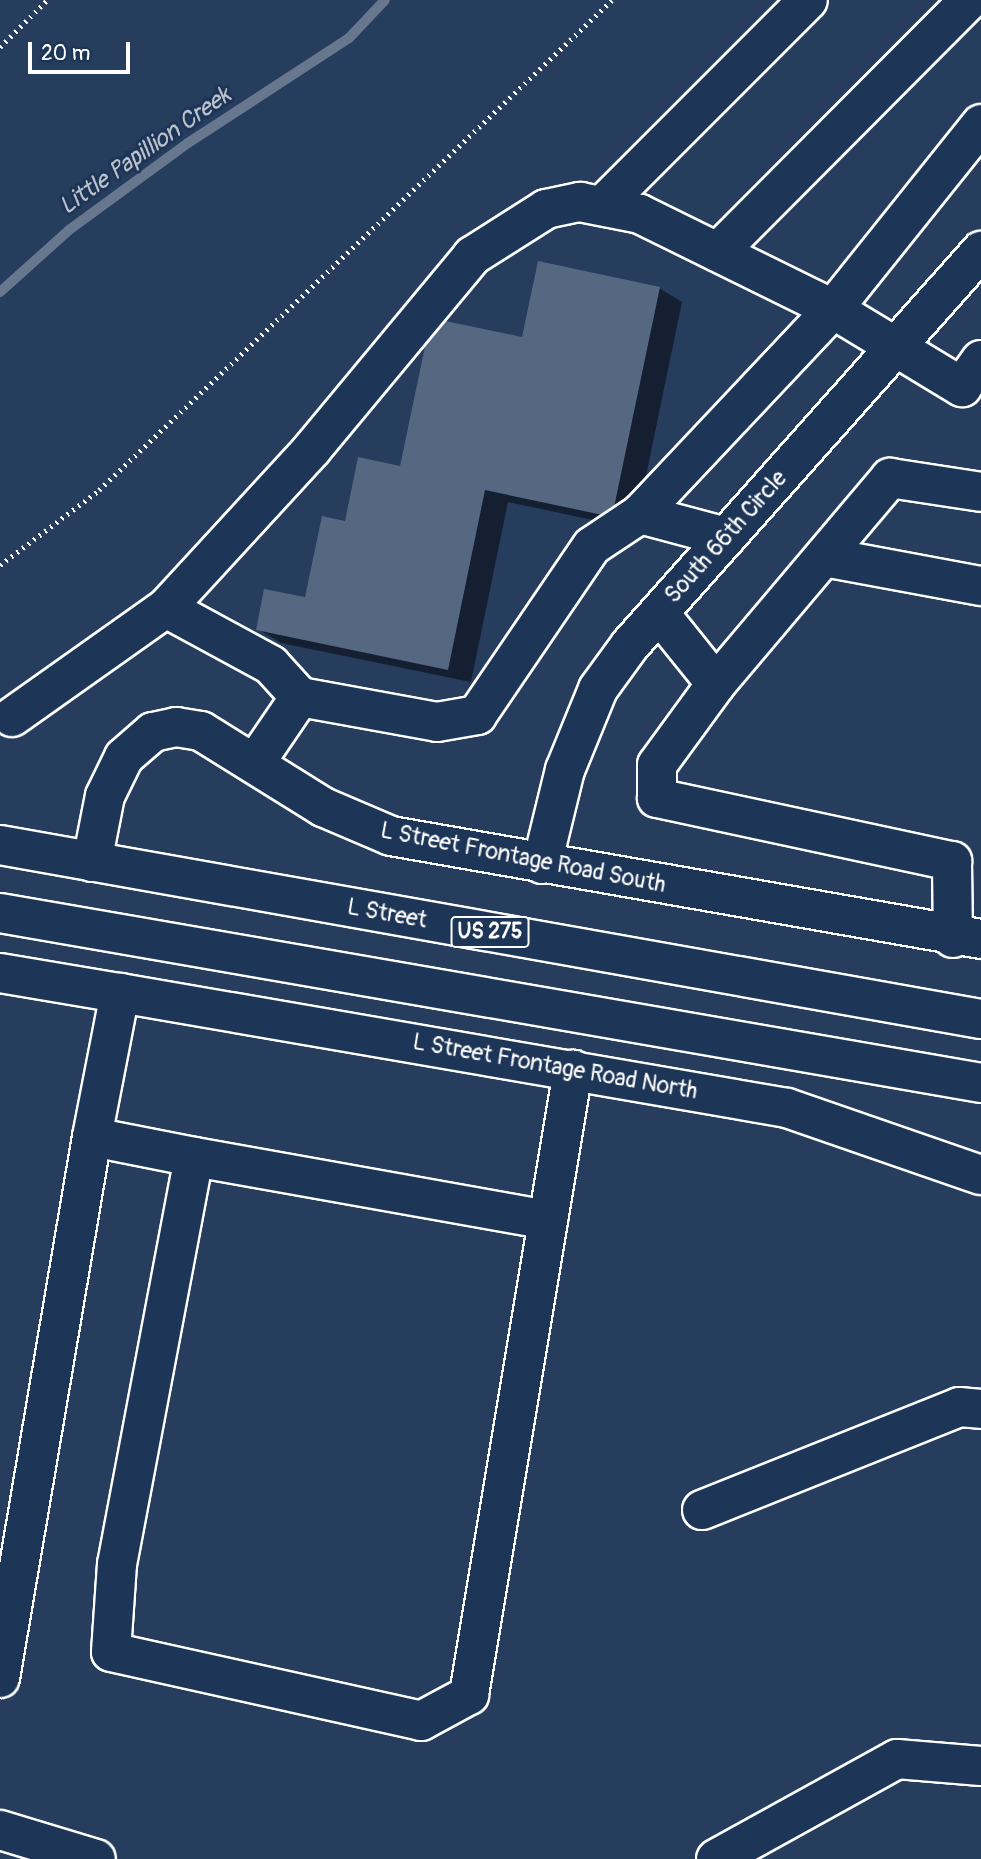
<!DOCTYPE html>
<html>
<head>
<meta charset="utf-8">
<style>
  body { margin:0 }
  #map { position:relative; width:981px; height:1859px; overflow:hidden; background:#263d5e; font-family:Pangolin,sans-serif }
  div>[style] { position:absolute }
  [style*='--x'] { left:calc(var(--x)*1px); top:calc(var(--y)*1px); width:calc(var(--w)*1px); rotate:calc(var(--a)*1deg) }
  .shadow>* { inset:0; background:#0007 }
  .stream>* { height:10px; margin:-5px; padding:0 5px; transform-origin:5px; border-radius:5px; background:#67788e }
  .building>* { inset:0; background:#556781 }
  .path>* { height:4.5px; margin-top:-2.25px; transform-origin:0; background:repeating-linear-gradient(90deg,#fff 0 2px,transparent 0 7px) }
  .roads { filter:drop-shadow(2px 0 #fff) drop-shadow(-2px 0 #fff) drop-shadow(0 2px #fff) drop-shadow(0 -2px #fff) }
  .minor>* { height:38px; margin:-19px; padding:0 19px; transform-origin:19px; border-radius:19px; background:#1d3557 }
  .major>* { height:38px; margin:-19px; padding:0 19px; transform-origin:19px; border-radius:19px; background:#1d3557 }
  span { translate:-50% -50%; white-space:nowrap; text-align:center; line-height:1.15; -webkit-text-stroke:6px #1d3557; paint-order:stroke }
  .shield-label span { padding:2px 5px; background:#1d3557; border:2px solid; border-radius:5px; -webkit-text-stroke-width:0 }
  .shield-label { font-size:21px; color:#fff; font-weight:700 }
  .street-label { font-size:23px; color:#fff }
  .water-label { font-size:24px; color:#bbc2cc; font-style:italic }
  .scale { position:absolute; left:28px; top:42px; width:102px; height:32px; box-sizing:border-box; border:4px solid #fff; border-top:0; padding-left:9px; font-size:21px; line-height:24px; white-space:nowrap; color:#fff; -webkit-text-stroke:5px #1d3557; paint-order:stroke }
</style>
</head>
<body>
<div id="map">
  <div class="shadow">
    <div style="clip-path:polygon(659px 288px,682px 302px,635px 529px,508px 502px,471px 682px,281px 643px,258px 629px,306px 600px,401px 468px,524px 339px)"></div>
  </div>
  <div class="stream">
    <div style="--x:0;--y:292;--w:93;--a:-41.9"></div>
    <div style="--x:69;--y:230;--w:147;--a:-36.2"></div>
    <div style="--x:188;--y:143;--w:192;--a:-33.1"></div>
    <div style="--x:349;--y:38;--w:52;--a:-46.5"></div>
  </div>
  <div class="building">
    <div style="clip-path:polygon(538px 261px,660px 287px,612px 517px,485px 490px,448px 670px,256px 630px,264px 589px,305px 597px,322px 516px,345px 521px,358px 457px,400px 466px,431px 318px,522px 337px)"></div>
  </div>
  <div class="path">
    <div style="--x:0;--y:47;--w:66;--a:-45"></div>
    <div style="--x:0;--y:565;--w:124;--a:-37.1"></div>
    <div style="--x:99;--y:490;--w:709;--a:-43.69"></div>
  </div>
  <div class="roads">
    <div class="minor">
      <div style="--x:602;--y:206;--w:291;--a:-45"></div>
      <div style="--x:718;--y:252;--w:356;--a:-45.1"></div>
      <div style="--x:640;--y:514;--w:282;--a:-46.7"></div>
      <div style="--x:833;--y:309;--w:151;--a:31.2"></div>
      <div style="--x:962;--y:387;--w:33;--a:-55"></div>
      <div style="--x:824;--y:557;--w:160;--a:10.5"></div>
      <div style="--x:659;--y:613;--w:91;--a:51.2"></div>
      <div style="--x:716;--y:684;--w:100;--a:126.1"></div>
      <div style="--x:657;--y:765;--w:33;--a:90"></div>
      <div style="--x:657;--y:798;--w:302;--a:12.1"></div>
      <div style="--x:952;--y:861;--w:77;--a:89.3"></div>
      <div style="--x:716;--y:684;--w:270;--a:-49.8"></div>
      <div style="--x:890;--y:478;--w:92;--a:8.7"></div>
      <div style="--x:300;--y:697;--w:43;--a:-132.2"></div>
      <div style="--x:271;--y:665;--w:119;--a:-151.5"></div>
      <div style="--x:166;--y:608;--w:216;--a:-47.4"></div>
      <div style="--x:312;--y:449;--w:251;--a:-50.3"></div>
      <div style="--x:472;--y:256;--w:88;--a:-32.4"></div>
      <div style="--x:546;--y:209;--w:35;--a:-12"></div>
      <div style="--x:580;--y:202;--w:61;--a:11.3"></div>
      <div style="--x:640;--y:214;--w:215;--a:26.2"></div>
      <div style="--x:833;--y:309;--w:237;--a:-51.3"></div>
      <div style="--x:12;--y:717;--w:189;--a:-35.3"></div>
      <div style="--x:255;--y:763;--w:80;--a:-55.7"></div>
      <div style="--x:300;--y:697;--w:139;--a:10.3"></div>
      <div style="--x:437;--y:722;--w:41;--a:-9.9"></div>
      <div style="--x:477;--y:715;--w:204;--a:-55.8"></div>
      <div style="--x:592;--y:546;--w:58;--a:-33.7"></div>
      <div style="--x:640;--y:514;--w:89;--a:15"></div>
      <div style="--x:92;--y:862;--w:67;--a:-78.9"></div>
      <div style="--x:105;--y:796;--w:43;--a:-64"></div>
      <div style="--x:124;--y:757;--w:38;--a:-41"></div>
      <div style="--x:153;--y:732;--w:24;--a:-12"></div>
      <div style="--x:176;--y:727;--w:25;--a:9"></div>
      <div style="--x:201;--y:731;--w:144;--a:31.9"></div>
      <div style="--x:323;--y:807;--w:74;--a:23.1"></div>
      <div style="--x:391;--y:836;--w:599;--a:9.9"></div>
      <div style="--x:542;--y:864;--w:97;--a:-76.3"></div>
      <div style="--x:565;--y:770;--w:87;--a:-67.8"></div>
      <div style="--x:598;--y:689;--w:54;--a:-54"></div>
      <div style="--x:630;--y:645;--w:528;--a:-48.3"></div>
      <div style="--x:194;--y:1157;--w:104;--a:-168.9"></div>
      <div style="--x:92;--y:1137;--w:147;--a:-79"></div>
      <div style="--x:120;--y:993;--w:677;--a:9.78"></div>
      <div style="--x:787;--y:1108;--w:205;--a:19.1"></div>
      <div style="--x:548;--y:1220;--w:360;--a:-169.9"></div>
      <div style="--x:194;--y:1157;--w:414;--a:100.7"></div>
      <div style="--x:117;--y:1564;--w:88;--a:93.9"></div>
      <div style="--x:111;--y:1652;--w:318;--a:12.5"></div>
      <div style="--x:421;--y:1721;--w:55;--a:-28.4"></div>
      <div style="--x:469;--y:1695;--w:634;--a:-80.55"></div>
      <div style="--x:702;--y:1510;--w:277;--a:-21.8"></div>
      <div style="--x:959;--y:1407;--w:22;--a:5"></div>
      <div style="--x:0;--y:1678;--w:549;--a:-80.35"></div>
      <div style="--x:0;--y:1830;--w:100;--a:16.8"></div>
      <div style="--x:716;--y:1859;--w:207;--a:-28.9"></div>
      <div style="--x:897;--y:1759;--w:84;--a:4.8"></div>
    </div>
    <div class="major">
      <div style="--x:0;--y:845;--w:996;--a:10.06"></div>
      <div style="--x:0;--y:913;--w:996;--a:9.83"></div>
      <div style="--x:0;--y:973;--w:122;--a:9.5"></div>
    </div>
  </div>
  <div class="shield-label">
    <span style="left:490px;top:932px">US 275</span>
  </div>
  <div class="street-label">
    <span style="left:726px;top:537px;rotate:-48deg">South 66th Circle</span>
    <span style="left:523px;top:858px;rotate:11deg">L Street Frontage Road South</span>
    <span style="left:387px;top:914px;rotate:10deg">L Street</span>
    <span style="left:555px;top:1067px;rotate:10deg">L Street Frontage Road North</span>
  </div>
  <div class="water-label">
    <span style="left:145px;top:151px;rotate:-35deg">Little Papillion Creek</span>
  </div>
  <div class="scale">20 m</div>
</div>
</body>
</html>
